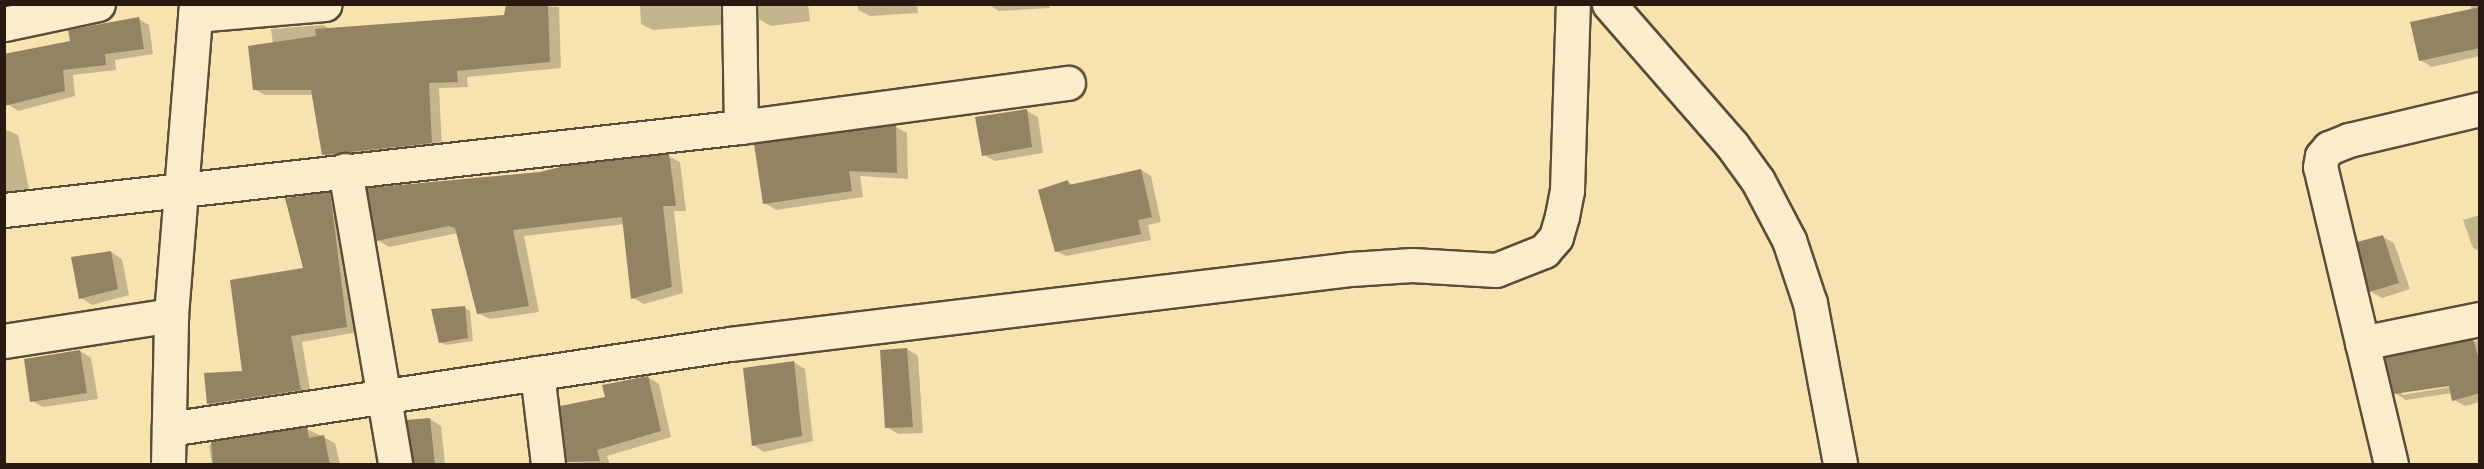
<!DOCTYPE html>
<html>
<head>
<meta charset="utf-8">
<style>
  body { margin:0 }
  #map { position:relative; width:2484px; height:469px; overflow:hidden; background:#f7e3b0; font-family:Alegreya,serif }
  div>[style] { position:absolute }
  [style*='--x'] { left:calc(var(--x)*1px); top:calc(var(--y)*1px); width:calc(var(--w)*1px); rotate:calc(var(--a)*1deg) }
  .shadow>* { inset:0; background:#0003 }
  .building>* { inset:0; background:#948363 }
  .roads { filter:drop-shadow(2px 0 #5c4c38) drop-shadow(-2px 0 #5c4c38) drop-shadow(0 2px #5c4c38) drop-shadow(0 -2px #5c4c38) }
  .minor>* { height:33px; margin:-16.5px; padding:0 16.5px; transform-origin:16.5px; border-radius:16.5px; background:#faedcc }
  span { translate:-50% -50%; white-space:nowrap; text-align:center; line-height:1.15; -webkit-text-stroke:4.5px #faedcc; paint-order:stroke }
  .frame { position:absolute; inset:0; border:6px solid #281a10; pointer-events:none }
</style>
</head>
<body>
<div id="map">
  <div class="shadow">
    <div style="clip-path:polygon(507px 4px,559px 7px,561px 68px,467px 77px,468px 87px,439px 88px,442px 149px,335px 161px,324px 154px,314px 95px,265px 95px,254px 89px,273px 44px,271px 29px,323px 25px,332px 30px,506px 16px)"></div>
    <div style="clip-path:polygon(640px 4px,734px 4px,731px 24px,653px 30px,641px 24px)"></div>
    <div style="clip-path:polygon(758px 4px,808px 4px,810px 21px,771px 26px,759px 19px)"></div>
    <div style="clip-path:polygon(858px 4px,917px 4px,918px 13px,870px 16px,858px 10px)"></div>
    <div style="clip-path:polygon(1049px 4px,1050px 8px,999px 11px,988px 4px)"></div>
    <div style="clip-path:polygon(2480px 4px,2480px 56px,2432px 67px,2420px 60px,2472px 10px,2470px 5px)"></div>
    <div style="clip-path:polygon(139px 19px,149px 25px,153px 54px,115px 60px,116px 70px,73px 75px,75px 96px,18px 111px,8px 104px,71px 42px)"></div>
    <div style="clip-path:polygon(1027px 111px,1038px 117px,1043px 153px,995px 161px,984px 155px)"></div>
    <div style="clip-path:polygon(896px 127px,907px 133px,908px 179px,860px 176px,863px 197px,776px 210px,765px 203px)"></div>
    <div style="clip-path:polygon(4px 129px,18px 135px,30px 194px,4px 197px)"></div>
    <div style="clip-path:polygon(668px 156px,680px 162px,686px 211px,674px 211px,683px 293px,644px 304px,633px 298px,625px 224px,524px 236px,539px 312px,490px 319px,478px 313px,458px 233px,389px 247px,377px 240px,541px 174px)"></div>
    <div style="clip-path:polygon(1141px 170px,1151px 176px,1161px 222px,1148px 225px,1151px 240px,1066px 256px,1056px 251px,1068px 182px,1075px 186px)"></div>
    <div style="clip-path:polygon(329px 194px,341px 200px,358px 332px,302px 342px,311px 396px,220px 410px,209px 403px,243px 372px,305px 269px)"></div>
    <div style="clip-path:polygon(2480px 215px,2480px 251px,2479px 251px,2473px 248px,2463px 220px)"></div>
    <div style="clip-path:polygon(2383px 237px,2394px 243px,2410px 289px,2382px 298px,2370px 291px)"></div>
    <div style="clip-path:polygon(111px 252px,122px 259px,129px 295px,92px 305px,81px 298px)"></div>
    <div style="clip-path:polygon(464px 307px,470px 311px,473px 341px,446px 345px,440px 342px)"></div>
    <div style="clip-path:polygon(evenodd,2480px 340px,2480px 402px,2465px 406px,2454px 400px,2452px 393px,2406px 400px,2395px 393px,2387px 359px,2480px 340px,2456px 383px,2456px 386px,2402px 395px,2402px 391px,2456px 383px)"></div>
    <div style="clip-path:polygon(907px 349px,918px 356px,923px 433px,898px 434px,887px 427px)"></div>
    <div style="clip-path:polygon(80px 351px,91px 358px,98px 399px,43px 407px,32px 401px)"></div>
    <div style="clip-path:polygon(794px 362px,805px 369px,813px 441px,764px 452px,753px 445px)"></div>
    <div style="clip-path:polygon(648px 377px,659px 384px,671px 437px,607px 456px,610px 464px,568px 462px,607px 398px)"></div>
    <div style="clip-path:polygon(430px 419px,441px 426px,445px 464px,415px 464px)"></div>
    <div style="clip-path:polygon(307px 429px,335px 443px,340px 464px,212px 464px,209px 445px)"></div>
  </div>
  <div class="building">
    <div style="clip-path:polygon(506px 4px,548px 4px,550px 62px,457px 71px,458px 82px,429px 83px,432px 143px,322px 155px,311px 90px,253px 90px,248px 46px,316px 36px,315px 29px,504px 15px)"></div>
    <div style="clip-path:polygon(2480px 7px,2480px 48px,2419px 61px,2410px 22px)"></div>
    <div style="clip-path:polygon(139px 17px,144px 49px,105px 54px,106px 65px,63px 70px,65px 91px,4px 106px,4px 54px,70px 41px,68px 30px)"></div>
    <div style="clip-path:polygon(1027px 109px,1032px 147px,982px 156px,975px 117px)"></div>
    <div style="clip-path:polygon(896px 125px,897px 173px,849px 171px,852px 191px,763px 204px,754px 144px)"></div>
    <div style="clip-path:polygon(669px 154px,676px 206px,663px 206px,672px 287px,631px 299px,622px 217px,513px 230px,529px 306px,477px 314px,455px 228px,449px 226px,376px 241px,367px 188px,540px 172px,564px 166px)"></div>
    <div style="clip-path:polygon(1141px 169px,1152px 217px,1138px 220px,1141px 234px,1055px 252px,1038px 190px,1068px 180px,1069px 185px)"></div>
    <div style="clip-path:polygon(330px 192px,347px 327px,291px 336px,301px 390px,207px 404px,204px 373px,242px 371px,230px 280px,303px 268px,285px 198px)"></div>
    <div style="clip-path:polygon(2383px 235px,2399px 283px,2369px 292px,2357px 242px)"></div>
    <div style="clip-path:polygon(111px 251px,118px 289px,79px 299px,71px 257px)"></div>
    <div style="clip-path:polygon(465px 306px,468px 338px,439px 343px,431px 309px)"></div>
    <div style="clip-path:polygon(2473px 339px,2480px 363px,2480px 393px,2452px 401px,2449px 386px,2394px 394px,2385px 357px)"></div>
    <div style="clip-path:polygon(907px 348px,913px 427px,885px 428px,880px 350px)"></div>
    <div style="clip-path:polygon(80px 350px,87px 393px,30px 402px,24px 359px)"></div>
    <div style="clip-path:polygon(794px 361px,802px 436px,752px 446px,743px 368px)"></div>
    <div style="clip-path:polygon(648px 376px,661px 431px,597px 450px,600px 461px,567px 462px,560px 406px,605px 397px,602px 385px)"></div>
    <div style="clip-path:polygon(430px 418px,435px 465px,413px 465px,406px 420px)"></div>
    <div style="clip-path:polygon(307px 427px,309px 438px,324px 435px,330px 465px,213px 465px,211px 442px)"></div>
  </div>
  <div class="roads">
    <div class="minor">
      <div style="--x:739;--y:4;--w:123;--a:89.1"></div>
      <div style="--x:1609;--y:4;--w:187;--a:48.9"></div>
      <div style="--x:1732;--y:145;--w:44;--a:54.2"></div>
      <div style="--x:1758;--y:181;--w:67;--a:62.3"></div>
      <div style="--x:1789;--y:240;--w:66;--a:71.6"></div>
      <div style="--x:1810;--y:303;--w:164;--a:79.4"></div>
      <div style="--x:195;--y:15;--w:130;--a:-4.8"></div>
      <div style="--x:4;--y:24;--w:96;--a:-12"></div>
      <div style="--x:345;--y:170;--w:298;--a:80.3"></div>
      <div style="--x:4;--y:210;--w:742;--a:-6.43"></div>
      <div style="--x:741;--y:127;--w:330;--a:-7.7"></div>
      <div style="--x:4;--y:341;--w:169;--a:-8.8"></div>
      <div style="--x:2362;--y:343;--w:120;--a:-11.5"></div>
      <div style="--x:537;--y:373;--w:92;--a:83.1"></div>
      <div style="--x:169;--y:429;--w:567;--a:-8.62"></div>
      <div style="--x:730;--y:344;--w:626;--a:-6.89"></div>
      <div style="--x:1351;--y:269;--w:61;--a:-3.8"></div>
      <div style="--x:1412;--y:265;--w:84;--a:3.4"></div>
      <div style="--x:1496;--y:270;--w:52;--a:-21.6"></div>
      <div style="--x:1544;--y:251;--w:18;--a:-49"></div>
      <div style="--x:1556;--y:237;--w:22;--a:-74"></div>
      <div style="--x:1562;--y:216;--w:26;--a:-79"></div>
      <div style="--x:1567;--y:190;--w:186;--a:-88.2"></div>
      <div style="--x:168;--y:464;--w:149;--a:-88.8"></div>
      <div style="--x:171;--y:315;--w:312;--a:-85.4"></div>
      <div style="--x:2391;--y:464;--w:305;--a:-103.4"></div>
      <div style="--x:2320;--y:167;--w:11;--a:-80"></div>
      <div style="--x:2322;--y:156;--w:11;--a:-49"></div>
      <div style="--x:2329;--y:148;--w:22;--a:-22"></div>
      <div style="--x:2349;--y:140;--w:135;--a:-13.3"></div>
    </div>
  </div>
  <div class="frame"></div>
</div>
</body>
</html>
